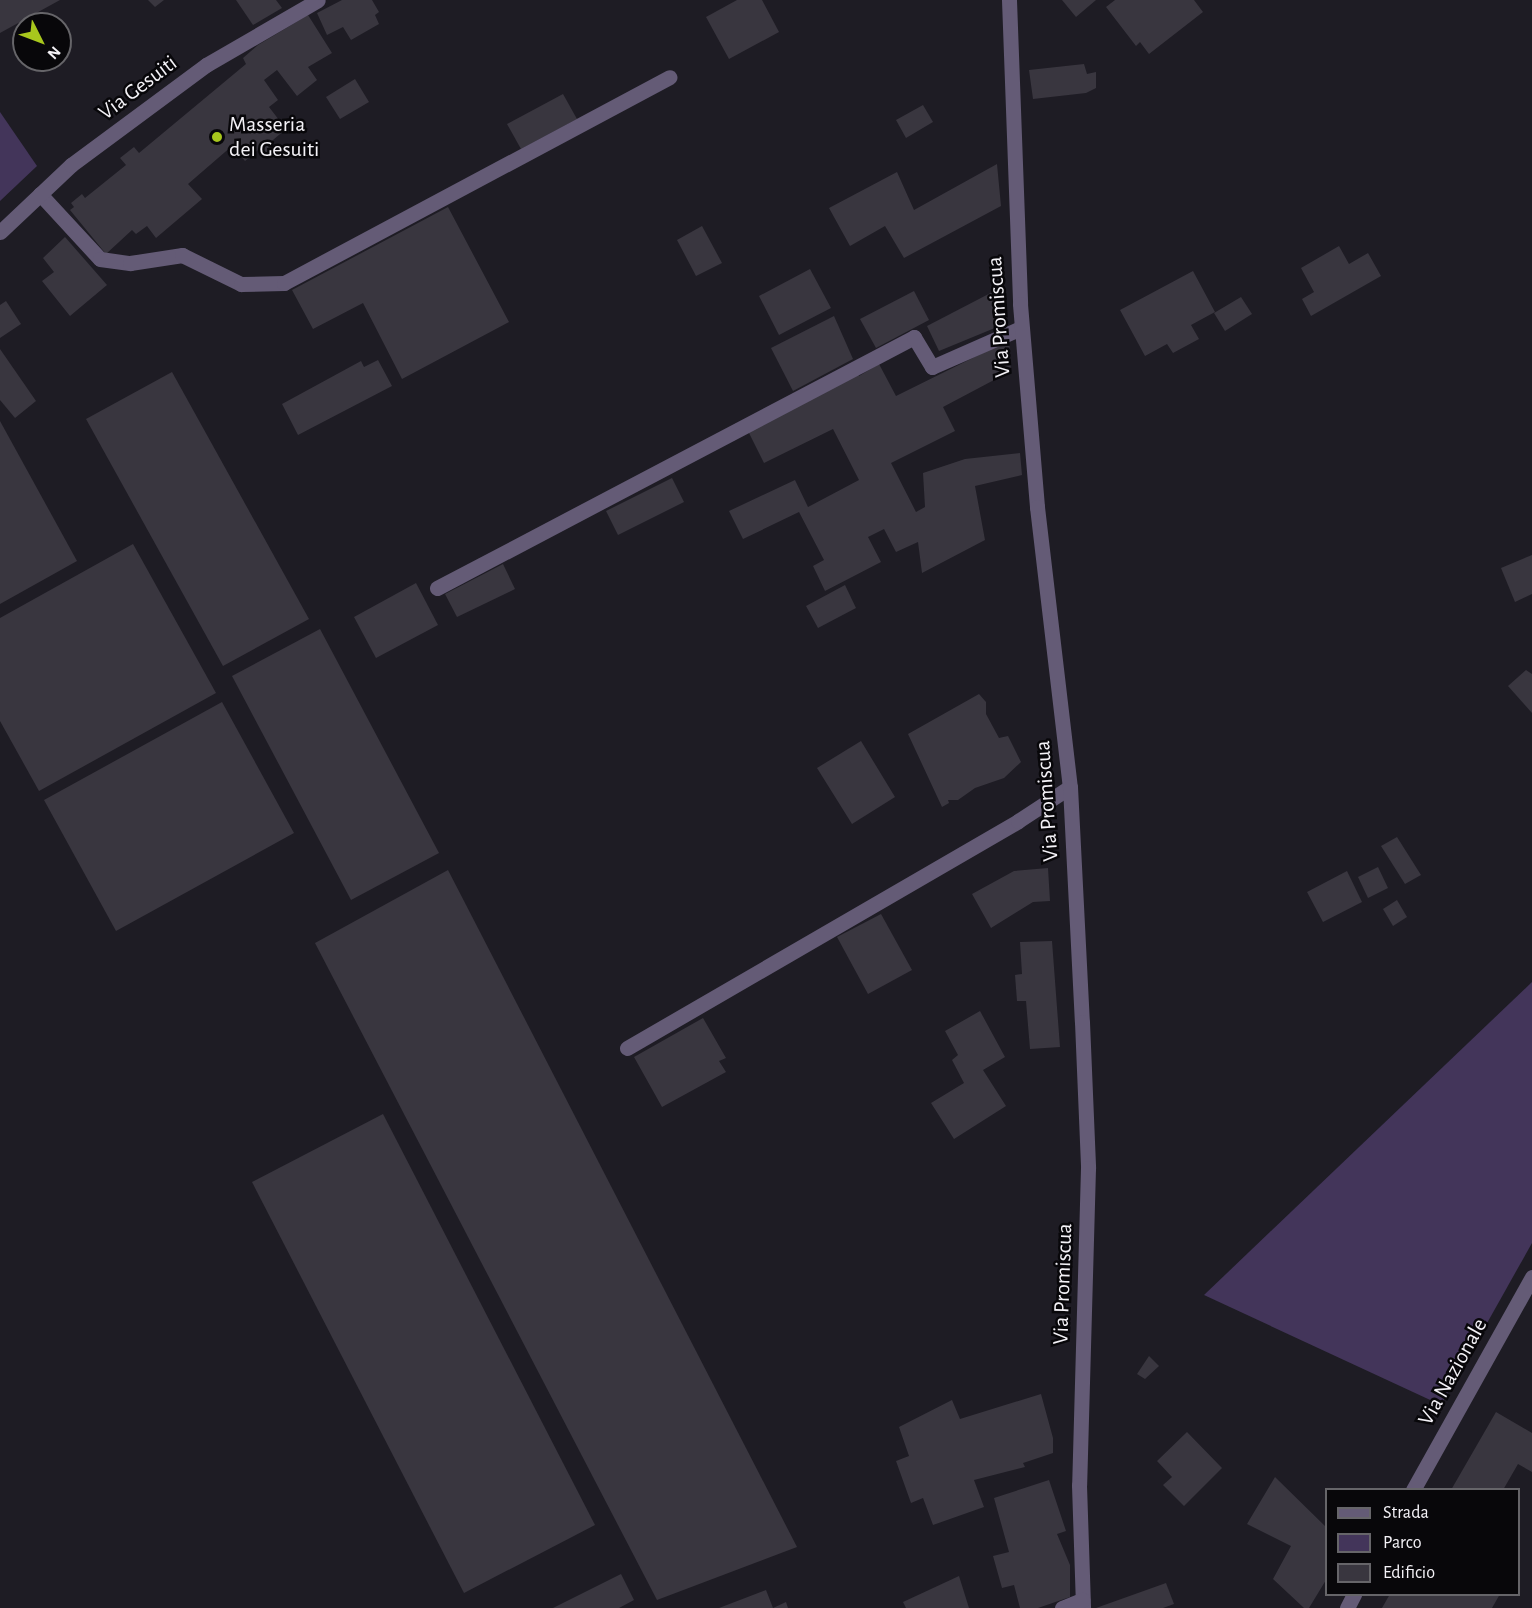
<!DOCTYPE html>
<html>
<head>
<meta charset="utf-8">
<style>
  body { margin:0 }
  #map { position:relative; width:1532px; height:1608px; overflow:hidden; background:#1e1c24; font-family:"Alegreya Sans",sans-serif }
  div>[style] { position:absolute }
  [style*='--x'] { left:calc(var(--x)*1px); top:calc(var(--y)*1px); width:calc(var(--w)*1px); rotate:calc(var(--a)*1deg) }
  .green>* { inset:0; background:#43355a }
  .building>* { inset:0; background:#39363f }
  .service>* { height:15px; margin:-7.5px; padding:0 7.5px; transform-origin:7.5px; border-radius:7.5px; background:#645b76 }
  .minor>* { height:15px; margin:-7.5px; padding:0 7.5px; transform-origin:7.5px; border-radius:7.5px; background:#645b76 }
  .tertiary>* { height:15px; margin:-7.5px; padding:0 7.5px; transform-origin:7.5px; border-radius:7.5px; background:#645b76 }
  .dots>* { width:16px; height:16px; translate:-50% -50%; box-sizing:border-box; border:3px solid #08070a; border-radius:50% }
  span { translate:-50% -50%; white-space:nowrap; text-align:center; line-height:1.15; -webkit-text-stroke:5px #08070a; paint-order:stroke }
  .street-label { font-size:22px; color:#f4f2f7 }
  .poi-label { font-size:22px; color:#f4f2f7 }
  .left { translate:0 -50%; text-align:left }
  .legend { position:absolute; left:1325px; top:1488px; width:195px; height:108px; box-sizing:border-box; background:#08070a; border:2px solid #666569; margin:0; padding:8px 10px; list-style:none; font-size:18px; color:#f4f2f7 }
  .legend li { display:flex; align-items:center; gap:12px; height:30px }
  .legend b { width:30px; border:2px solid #666569 }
  .north { position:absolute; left:12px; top:12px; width:60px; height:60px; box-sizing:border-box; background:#08070a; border:2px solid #666569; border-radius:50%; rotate:132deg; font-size:16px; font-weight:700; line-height:24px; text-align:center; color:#f4f2f7 }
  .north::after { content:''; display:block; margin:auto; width:21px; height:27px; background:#a8c71d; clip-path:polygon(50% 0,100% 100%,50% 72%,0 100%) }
</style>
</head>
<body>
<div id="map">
  <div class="green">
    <div style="clip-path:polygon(0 112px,37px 166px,0 201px)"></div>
    <div style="clip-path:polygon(1532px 982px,1532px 1243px,1441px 1405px,1204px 1295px)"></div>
  </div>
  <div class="building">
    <div style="clip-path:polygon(0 0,60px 0,0 33px)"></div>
    <div style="clip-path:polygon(148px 0,164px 0,155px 7px)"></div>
    <div style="clip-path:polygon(236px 0,276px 0,282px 8px,253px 25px)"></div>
    <div style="clip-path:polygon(342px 0,372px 0,379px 12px,375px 15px,379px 24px,351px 40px,343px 27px,327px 35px,317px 13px)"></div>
    <div style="clip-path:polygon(737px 0,762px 0,779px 32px,729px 59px,706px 17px)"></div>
    <div style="clip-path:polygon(1062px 0,1096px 0,1076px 17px)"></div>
    <div style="clip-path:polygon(1115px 0,1194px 0,1203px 12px,1149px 54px,1140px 42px,1136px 46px,1106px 7px)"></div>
    <div style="clip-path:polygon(308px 15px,332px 53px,308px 67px,317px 80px,297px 96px,277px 70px,264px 80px,278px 100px,269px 107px,286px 129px,267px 145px,271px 152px,263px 157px,258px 150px,245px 161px,232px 146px,188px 184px,202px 199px,156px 238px,147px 226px,136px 234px,132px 230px,106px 254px,70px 210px,74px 207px,71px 203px,82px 194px,85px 198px,126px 165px,120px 158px,134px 147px,139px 153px,246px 64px,243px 58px,258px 45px)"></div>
    <div style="clip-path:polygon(1084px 64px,1087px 74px,1096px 72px,1096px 88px,1086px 93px,1033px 99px,1029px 70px)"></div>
    <div style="clip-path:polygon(355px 79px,369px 102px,340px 119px,326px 97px)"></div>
    <div style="clip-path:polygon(563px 94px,577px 119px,521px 149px,507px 124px)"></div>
    <div style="clip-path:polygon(923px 105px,933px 122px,906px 138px,896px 120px)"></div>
    <div style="clip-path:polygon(997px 164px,1001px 206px,904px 258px,885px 226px,850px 246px,829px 208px,897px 172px,914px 210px)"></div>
    <div style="clip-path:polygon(448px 207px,509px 322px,402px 379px,363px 303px,313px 329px,292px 290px)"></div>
    <div style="clip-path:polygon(702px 226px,722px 263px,696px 276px,677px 240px)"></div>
    <div style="clip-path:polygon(65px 237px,107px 285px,70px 316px,42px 281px,54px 272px,43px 258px)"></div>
    <div style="clip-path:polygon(1339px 246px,1349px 264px,1368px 253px,1381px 276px,1311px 316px,1302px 299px,1314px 292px,1301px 268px)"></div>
    <div style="clip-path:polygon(810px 269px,831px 308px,779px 335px,759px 296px)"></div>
    <div style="clip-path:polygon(1193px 271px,1215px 312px,1191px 325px,1199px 339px,1173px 353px,1167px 344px,1145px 356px,1120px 310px)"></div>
    <div style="clip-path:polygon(1004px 286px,1007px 323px,939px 351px,927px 326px)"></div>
    <div style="clip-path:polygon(914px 291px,929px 320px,876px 348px,860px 319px)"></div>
    <div style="clip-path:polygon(1241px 297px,1252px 314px,1225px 331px,1214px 313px)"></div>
    <div style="clip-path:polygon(6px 301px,21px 324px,0 338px,0 305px)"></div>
    <div style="clip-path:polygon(834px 316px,853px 359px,793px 391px,771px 348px)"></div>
    <div style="clip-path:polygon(1009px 340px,1011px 371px,943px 407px,955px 431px,891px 463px,916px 512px,925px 507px,923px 473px,965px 459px,1020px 453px,1022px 475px,975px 486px,985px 540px,922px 573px,918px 542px,896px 552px,884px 529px,868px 537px,881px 562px,825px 591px,813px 566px,824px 560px,799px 512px,743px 539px,729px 511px,795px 480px,808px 507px,859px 480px,833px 429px,764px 463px,748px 431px,856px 370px,859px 376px,879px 364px,896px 396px)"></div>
    <div style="clip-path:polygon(0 349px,36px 401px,15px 418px,0 400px)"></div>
    <div style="clip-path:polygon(378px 360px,392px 386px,298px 435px,282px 404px,361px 361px,364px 367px)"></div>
    <div style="clip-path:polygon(172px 372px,309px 619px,223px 666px,86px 419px)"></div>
    <div style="clip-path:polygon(0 421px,77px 561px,0 604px)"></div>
    <div style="clip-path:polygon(672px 478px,684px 502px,618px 535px,606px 511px)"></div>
    <div style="clip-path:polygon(133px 544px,216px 693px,39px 791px,0 721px,0 618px)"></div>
    <div style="clip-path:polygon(1532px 555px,1532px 594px,1515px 602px,1501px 568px)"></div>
    <div style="clip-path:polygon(503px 564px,515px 589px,457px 617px,445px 594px)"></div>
    <div style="clip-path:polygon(416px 583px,438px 625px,376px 658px,354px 617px)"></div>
    <div style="clip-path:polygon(845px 585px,856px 608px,818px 628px,806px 606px)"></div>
    <div style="clip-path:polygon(320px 629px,439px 853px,351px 900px,232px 676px)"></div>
    <div style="clip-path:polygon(1526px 670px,1532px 674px,1532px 713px,1508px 686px)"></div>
    <div style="clip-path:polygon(979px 694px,986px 702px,986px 714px,999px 738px,1008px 736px,1021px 762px,1004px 778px,975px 788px,958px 800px,948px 800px,949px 803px,942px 807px,908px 734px)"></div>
    <div style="clip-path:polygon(222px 702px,294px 833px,116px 931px,44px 800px)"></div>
    <div style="clip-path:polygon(861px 741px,895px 797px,852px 824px,817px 768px)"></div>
    <div style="clip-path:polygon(1397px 837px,1421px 875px,1405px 884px,1381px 846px)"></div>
    <div style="clip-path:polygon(1378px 867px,1388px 888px,1368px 898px,1358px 877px)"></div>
    <div style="clip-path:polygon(1048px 868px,1050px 901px,1033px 902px,991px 928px,972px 894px,1014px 871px)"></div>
    <div style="clip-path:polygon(448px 870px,797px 1547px,657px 1600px,315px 943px)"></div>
    <div style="clip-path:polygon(1347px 871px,1362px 902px,1323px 922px,1307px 892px)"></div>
    <div style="clip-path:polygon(1397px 900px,1407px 917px,1393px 926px,1383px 909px)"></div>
    <div style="clip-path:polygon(881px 914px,912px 970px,868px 994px,837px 937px)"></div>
    <div style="clip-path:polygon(1052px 941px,1060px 1047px,1030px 1049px,1026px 1001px,1017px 1001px,1015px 975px,1022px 974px,1020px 942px)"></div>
    <div style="clip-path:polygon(980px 1011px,1005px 1057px,983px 1070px,1006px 1106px,954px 1139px,931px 1103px,964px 1083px,952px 1060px,958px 1055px,945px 1031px)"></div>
    <div style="clip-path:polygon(703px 1018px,726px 1058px,719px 1061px,726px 1072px,662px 1107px,634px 1057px)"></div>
    <div style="clip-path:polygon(383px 1114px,595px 1525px,464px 1593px,252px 1182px)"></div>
    <div style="clip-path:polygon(1149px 1356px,1159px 1366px,1145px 1379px,1137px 1374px)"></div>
    <div style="clip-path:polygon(1041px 1394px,1053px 1438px,1053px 1453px,1023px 1463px,1025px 1467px,974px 1480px,984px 1507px,933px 1525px,923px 1498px,911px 1503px,896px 1461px,909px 1456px,899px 1427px,952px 1400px,960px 1419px)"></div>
    <div style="clip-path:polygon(1496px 1412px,1532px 1433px,1532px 1472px,1518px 1464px,1503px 1490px,1451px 1490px)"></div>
    <div style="clip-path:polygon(1187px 1432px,1222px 1468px,1184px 1506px,1163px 1485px,1172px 1477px,1157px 1461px)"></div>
    <div style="clip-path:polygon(1275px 1477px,1326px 1527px,1326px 1580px,1309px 1608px,1304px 1608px,1273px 1579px,1291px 1546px,1247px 1524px)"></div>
    <div style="clip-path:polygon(1049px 1480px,1066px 1531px,1057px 1534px,1070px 1565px,1070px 1597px,1038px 1608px,1020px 1608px,1014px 1585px,1002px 1588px,993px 1556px,1009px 1552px,994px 1498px)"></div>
    <div style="clip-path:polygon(621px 1574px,634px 1600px,619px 1608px,553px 1608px)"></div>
    <div style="clip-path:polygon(959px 1576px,969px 1608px,906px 1608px,903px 1602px)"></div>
    <div style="clip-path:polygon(1166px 1583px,1174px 1604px,1163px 1608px,1096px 1608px)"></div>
    <div style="clip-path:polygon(766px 1590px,773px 1608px,786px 1602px,788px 1608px,719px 1608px)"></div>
    <div style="clip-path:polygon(1390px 1594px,1500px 1594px,1492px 1608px,1382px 1608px)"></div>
  </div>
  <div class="service">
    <div style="--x:40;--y:194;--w:88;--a:47.3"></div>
    <div style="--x:100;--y:259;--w:30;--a:8"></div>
    <div style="--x:130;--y:263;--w:53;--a:-8.7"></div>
    <div style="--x:182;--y:255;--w:66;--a:26.2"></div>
    <div style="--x:241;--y:284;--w:43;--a:-1.3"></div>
    <div style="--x:284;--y:283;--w:437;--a:-28.1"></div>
    <div style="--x:437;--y:588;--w:539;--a:-27.75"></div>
    <div style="--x:914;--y:337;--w:35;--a:59"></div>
    <div style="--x:932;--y:367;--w:97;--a:-23.7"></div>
    <div style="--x:627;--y:1048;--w:452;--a:-30.1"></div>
    <div style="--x:1018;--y:821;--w:62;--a:-33.2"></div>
  </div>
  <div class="minor">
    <div style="--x:1009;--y:0;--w:304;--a:87.9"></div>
    <div style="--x:1020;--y:304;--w:204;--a:85.2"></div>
    <div style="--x:1037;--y:507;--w:282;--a:83.3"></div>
    <div style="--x:1070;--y:787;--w:235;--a:87.1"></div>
    <div style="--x:1082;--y:1022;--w:146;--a:87.6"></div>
    <div style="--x:1088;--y:1168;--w:317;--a:91.6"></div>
    <div style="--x:1079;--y:1485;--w:123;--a:88.1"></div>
    <div style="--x:0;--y:232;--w:98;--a:-43.3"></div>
    <div style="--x:71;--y:165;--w:168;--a:-36.5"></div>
    <div style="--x:206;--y:65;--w:129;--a:-30.1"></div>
    <div style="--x:1062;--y:1608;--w:22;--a:-22"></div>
  </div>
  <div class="tertiary">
    <div style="--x:1413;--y:1490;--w:244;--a:-60.8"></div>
    <div style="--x:1347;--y:1608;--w:16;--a:-63"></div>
  </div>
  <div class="dots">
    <div style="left:217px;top:137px;background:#a8c71d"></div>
  </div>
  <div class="street-label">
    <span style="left:138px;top:88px;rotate:-37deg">Via Gesuiti</span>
    <span style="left:999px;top:317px;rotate:-94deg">Via Promiscua</span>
    <span style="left:1047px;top:801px;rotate:-94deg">Via Promiscua</span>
    <span style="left:1063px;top:1284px;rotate:-88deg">Via Promiscua</span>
    <span style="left:1453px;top:1372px;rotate:-61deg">Via Nazionale</span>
  </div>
  <div class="poi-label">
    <span class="left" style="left:229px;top:137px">Masseria<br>dei Gesuiti</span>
  </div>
  <ul class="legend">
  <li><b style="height:8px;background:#645b76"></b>Strada</li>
  <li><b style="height:16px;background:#43355a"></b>Parco</li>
  <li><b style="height:16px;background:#39363f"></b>Edificio</li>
  </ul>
  <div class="north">N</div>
</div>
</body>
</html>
